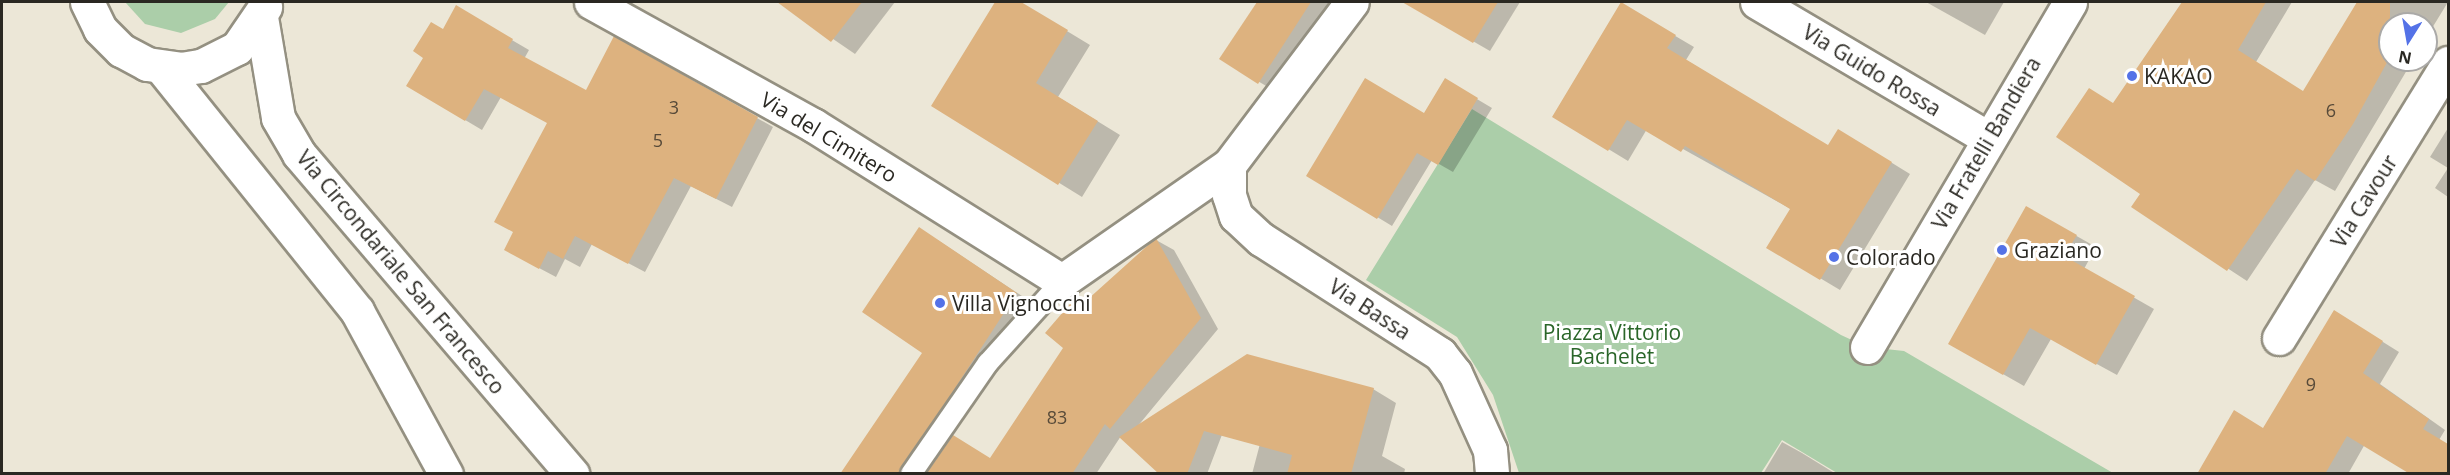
<!DOCTYPE html>
<html>
<head>
<meta charset="utf-8">
<style>
  body { margin:0 }
  #map { position:relative; width:2450px; height:475px; overflow:hidden; background:#ece7d7; font-family:"Open Sans",sans-serif }
  div>[style] { position:absolute }
  [style*='--x'] { left:calc(var(--x)*1px); top:calc(var(--y)*1px); width:calc(var(--w)*1px); rotate:calc(var(--a)*1deg) }
  .green>* { inset:0; background:#abcea9 }
  .shadow>* { inset:0; background:#0003 }
  .building>* { inset:0; background:#ddb27f }
  .roads { filter:drop-shadow(2px 0 #949081) drop-shadow(-2px 0 #949081) drop-shadow(0 2px #949081) drop-shadow(0 -2px #949081) }
  .service>* { height:20px; margin:-10px; padding:0 10px; transform-origin:10px; border-radius:10px; background:#fff }
  .minor>* { height:33px; margin:-16.5px; padding:0 16.5px; transform-origin:16.5px; border-radius:16.5px; background:#fff }
  .tertiary>* { height:33px; margin:-16.5px; padding:0 16.5px; transform-origin:16.5px; border-radius:16.5px; background:#fff }
  .dots>* { width:16px; height:16px; translate:-50% -50%; box-sizing:border-box; border:3px solid #fff; border-radius:50% }
  span { translate:-50% -50%; white-space:nowrap; text-align:center; line-height:1.15; -webkit-text-stroke:6px #fff; paint-order:stroke }
  .number-label { font-size:18px; color:#574a39 }
  .number-label span { -webkit-text-stroke-width:0 }
  .street-label { font-size:21px; color:#2a2822 }
  .poi-label { font-size:21px; color:#2a2822 }
  .left { translate:0 -50%; text-align:left }
  .park-label { font-size:21px; color:#2a6629 }
  .frame { position:absolute; inset:0; border:3px solid #2a2822; pointer-events:none }
  .north { position:absolute; left:2378px; top:12px; width:60px; height:60px; box-sizing:border-box; background:#fff; border:2px solid #aaa9a7; border-radius:50%; rotate:191deg; font-size:16px; font-weight:700; line-height:24px; text-align:center; color:#2a2822 }
  .north::after { content:''; display:block; margin:auto; width:21px; height:27px; background:#5472e7; clip-path:polygon(50% 0,100% 100%,50% 72%,0 100%) }
</style>
</head>
<body>
<div id="map">
  <div class="green">
    <div style="clip-path:polygon(125px 2px,229px 2px,215px 19px,181px 33px,145px 24px)"></div>
    <div style="clip-path:polygon(1472px 109px,1841px 335px,1867px 347px,1904px 351px,2113px 473px,1837px 473px,1782px 440px,1761px 473px,1519px 473px,1493px 395px,1457px 337px,1366px 280px)"></div>
  </div>
  <div class="shadow">
    <div style="clip-path:polygon(779px 2px,895px 2px,855px 54px)"></div>
    <div style="clip-path:polygon(997px 2px,1019px 2px,1090px 45px,1058px 97px,1120px 135px,1082px 197px,933px 105px)"></div>
    <div style="clip-path:polygon(1258px 2px,1341px 2px,1276px 92px,1221px 59px)"></div>
    <div style="clip-path:polygon(1405px 2px,1520px 2px,1490px 51px)"></div>
    <div style="clip-path:polygon(1926px 2px,2004px 2px,1985px 35px)"></div>
    <div style="clip-path:polygon(2184px 2px,2292px 2px,2256px 62px,2304px 93px,2358px 2px,2448px 2px,2426px 38px,2426px 24px,2390px 24px,2390px 60px,2413px 60px,2335px 191px,2315px 180px,2247px 281px,2134px 207px,2143px 193px,2114px 104px)"></div>
    <div style="clip-path:polygon(1621px 4px,1694px 47px,1686px 60px,1829px 147px,1858px 142px,1910px 174px,1840px 290px,1768px 247px,1791px 209px,1647px 129px,1628px 161px,1554px 116px)"></div>
    <div style="clip-path:polygon(457px 8px,529px 50px,524px 59px,587px 92px,615px 38px,773px 127px,732px 207px,691px 186px,645px 272px,592px 244px,580px 267px,565px 259px,556px 277px,522px 259px,515px 232px,549px 123px,501px 97px,482px 130px,408px 86px)"></div>
    <div style="clip-path:polygon(1445px 80px,1492px 108px,1453px 172px,1432px 160px,1392px 226px,1308px 175px,1425px 115px)"></div>
    <div style="clip-path:polygon(2448px 128px,2448px 197px,2435px 188px,2448px 168px,2430px 157px)"></div>
    <div style="clip-path:polygon(2027px 208px,2096px 247px,2084px 269px,2154px 309px,2117px 375px,2051px 339px,2024px 386px,1950px 344px)"></div>
    <div style="clip-path:polygon(936px 239px,1034px 304px,921px 474px,842px 474px,924px 352px)"></div>
    <div style="clip-path:polygon(1156px 240px,1174px 250px,1218px 329px,1137px 427px,1244px 377px,1207px 474px,1162px 474px,1121px 436px,1096px 474px,928px 474px,991px 460px,1065px 348px,1078px 310px)"></div>
    <div style="clip-path:polygon(2351px 322px,2399px 352px,2380px 384px,2445px 430px,2439px 440px,2448px 445px,2448px 474px,2413px 474px,2365px 444px,2348px 474px,2198px 474px,2264px 429px)"></div>
    <div style="clip-path:polygon(1281px 364px,1373px 389px,1396px 403px,1382px 456px,1405px 469px,1404px 474px,1252px 474px)"></div>
    <div style="clip-path:polygon(1782px 442px,1802px 453px,1836px 474px,1763px 474px)"></div>
  </div>
  <div class="building">
    <div style="clip-path:polygon(777px 2px,862px 2px,831px 42px)"></div>
    <div style="clip-path:polygon(995px 2px,1021px 2px,1068px 30px,1036px 83px,1098px 121px,1058px 185px,931px 106px)"></div>
    <div style="clip-path:polygon(1257px 2px,1311px 2px,1258px 84px,1219px 59px)"></div>
    <div style="clip-path:polygon(1402px 2px,1498px 2px,1473px 43px)"></div>
    <div style="clip-path:polygon(1621px 2px,1676px 35px,1667px 48px,1828px 145px,1838px 129px,1892px 162px,1820px 280px,1766px 248px,1790px 209px,1685px 146px,1681px 152px,1627px 120px,1608px 151px,1552px 117px)"></div>
    <div style="clip-path:polygon(2182px 2px,2266px 2px,2238px 50px,2303px 91px,2357px 2px,2390px 2px,2390px 57px,2353px 124px,2315px 181px,2297px 169px,2227px 271px,2131px 207px,2140px 194px,2056px 137px,2089px 88px,2113px 103px)"></div>
    <div style="clip-path:polygon(456px 5px,513px 39px,508px 48px,586px 90px,614px 36px,758px 117px,716px 199px,674px 178px,628px 264px,575px 236px,563px 259px,548px 251px,539px 269px,504px 250px,513px 232px,494px 222px,547px 123px,484px 89px,465px 121px,406px 86px,423px 58px,413px 51px,431px 22px,443px 29px)"></div>
    <div style="clip-path:polygon(1365px 78px,1424px 113px,1445px 78px,1478px 98px,1438px 165px,1417px 153px,1377px 219px,1306px 176px)"></div>
    <div style="clip-path:polygon(2026px 206px,2077px 235px,2064px 256px,2135px 296px,2096px 365px,2030px 328px,2003px 375px,1948px 344px)"></div>
    <div style="clip-path:polygon(919px 227px,1017px 293px,899px 474px,840px 474px,922px 353px,862px 312px)"></div>
    <div style="clip-path:polygon(1156px 238px,1201px 318px,1110px 429px,1105px 424px,1072px 474px,926px 474px,953px 435px,990px 458px,1063px 348px,1045px 333px,1070px 304px,1077px 309px)"></div>
    <div style="clip-path:polygon(2334px 310px,2383px 341px,2363px 373px,2429px 419px,2423px 429px,2448px 444px,2448px 474px,2410px 474px,2347px 436px,2325px 474px,2197px 474px,2234px 410px,2263px 428px)"></div>
    <div style="clip-path:polygon(1247px 354px,1374px 388px,1351px 474px,1287px 474px,1292px 455px,1204px 431px,1187px 474px,1159px 474px,1119px 437px)"></div>
  </div>
  <div class="roads">
    <div class="service">
      <div style="--x:911;--y:474;--w:135;--a:-55.3"></div>
      <div style="--x:988;--y:363;--w:110;--a:-47.9"></div>
    </div>
    <div class="minor">
      <div style="--x:591;--y:2;--w:254;--a:29"></div>
      <div style="--x:813;--y:125;--w:294;--a:32.1"></div>
      <div style="--x:1062;--y:281;--w:203;--a:-34.8"></div>
      <div style="--x:1229;--y:165;--w:204;--a:-53"></div>
      <div style="--x:1757;--y:2;--w:268;--a:30.5"></div>
      <div style="--x:1229;--y:165;--w:30;--a:90"></div>
      <div style="--x:1229;--y:195;--w:22;--a:72"></div>
      <div style="--x:1236;--y:216;--w:34;--a:43"></div>
      <div style="--x:1261;--y:239;--w:213;--a:32.7"></div>
      <div style="--x:1440;--y:354;--w:24;--a:52"></div>
      <div style="--x:1455;--y:373;--w:85;--a:65.6"></div>
      <div style="--x:1490;--y:450;--w:24;--a:85"></div>
      <div style="--x:2279;--y:338;--w:323;--a:-58.4"></div>
      <div style="--x:1867;--y:347;--w:400;--a:-59.5"></div>
    </div>
    <div class="tertiary">
      <div style="--x:87;--y:2;--w:30;--a:64"></div>
      <div style="--x:100;--y:29;--w:30;--a:45"></div>
      <div style="--x:121;--y:50;--w:30;--a:28"></div>
      <div style="--x:147;--y:64;--w:34;--a:8"></div>
      <div style="--x:181;--y:69;--w:20;--a:-9"></div>
      <div style="--x:201;--y:66;--w:40;--a:-26.6"></div>
      <div style="--x:237;--y:48;--w:50;--a:-55.7"></div>
      <div style="--x:261;--y:17;--w:102;--a:80.4"></div>
      <div style="--x:278;--y:118;--w:42;--a:59.7"></div>
      <div style="--x:299;--y:154;--w:421;--a:49.5"></div>
      <div style="--x:161;--y:67;--w:313;--a:51.2"></div>
      <div style="--x:357;--y:311;--w:186;--a:61.4"></div>
    </div>
  </div>
  <div class="dots">
    <div style="left:2132px;top:76px;background:#5472e7"></div>
    <div style="left:2002px;top:250px;background:#5472e7"></div>
    <div style="left:1834px;top:257px;background:#5472e7"></div>
    <div style="left:940px;top:303px;background:#5472e7"></div>
  </div>
  <div class="number-label">
    <span style="left:674px;top:107px">3</span>
    <span style="left:2331px;top:110px">6</span>
    <span style="left:658px;top:140px">5</span>
    <span style="left:2311px;top:384px">9</span>
    <span style="left:1057px;top:417px">83</span>
  </div>
  <div class="street-label">
    <span style="left:1872px;top:70px;rotate:31deg">Via Guido Rossa</span>
    <span style="left:829px;top:137px;rotate:31deg">Via del Cimitero</span>
    <span style="left:1986px;top:143px;rotate:-60deg">Via Fratelli Bandiera</span>
    <span style="left:2364px;top:201px;rotate:-58deg">Via Cavour</span>
    <span style="left:401px;top:272px;rotate:50deg">Via Circondariale San Francesco</span>
    <span style="left:1370px;top:309px;rotate:33deg">Via Bassa</span>
  </div>
  <div class="poi-label">
    <span class="left" style="left:2144px;top:76px">KAKAO</span>
    <span class="left" style="left:2014px;top:250px">Graziano</span>
    <span class="left" style="left:1846px;top:257px">Colorado</span>
    <span class="left" style="left:952px;top:303px">Villa Vignocchi</span>
  </div>
  <div class="park-label">
    <span style="left:1612px;top:344px">Piazza Vittorio<br>Bachelet</span>
  </div>
  <div class="frame"></div>
  <div class="north">N</div>
</div>
</body>
</html>
